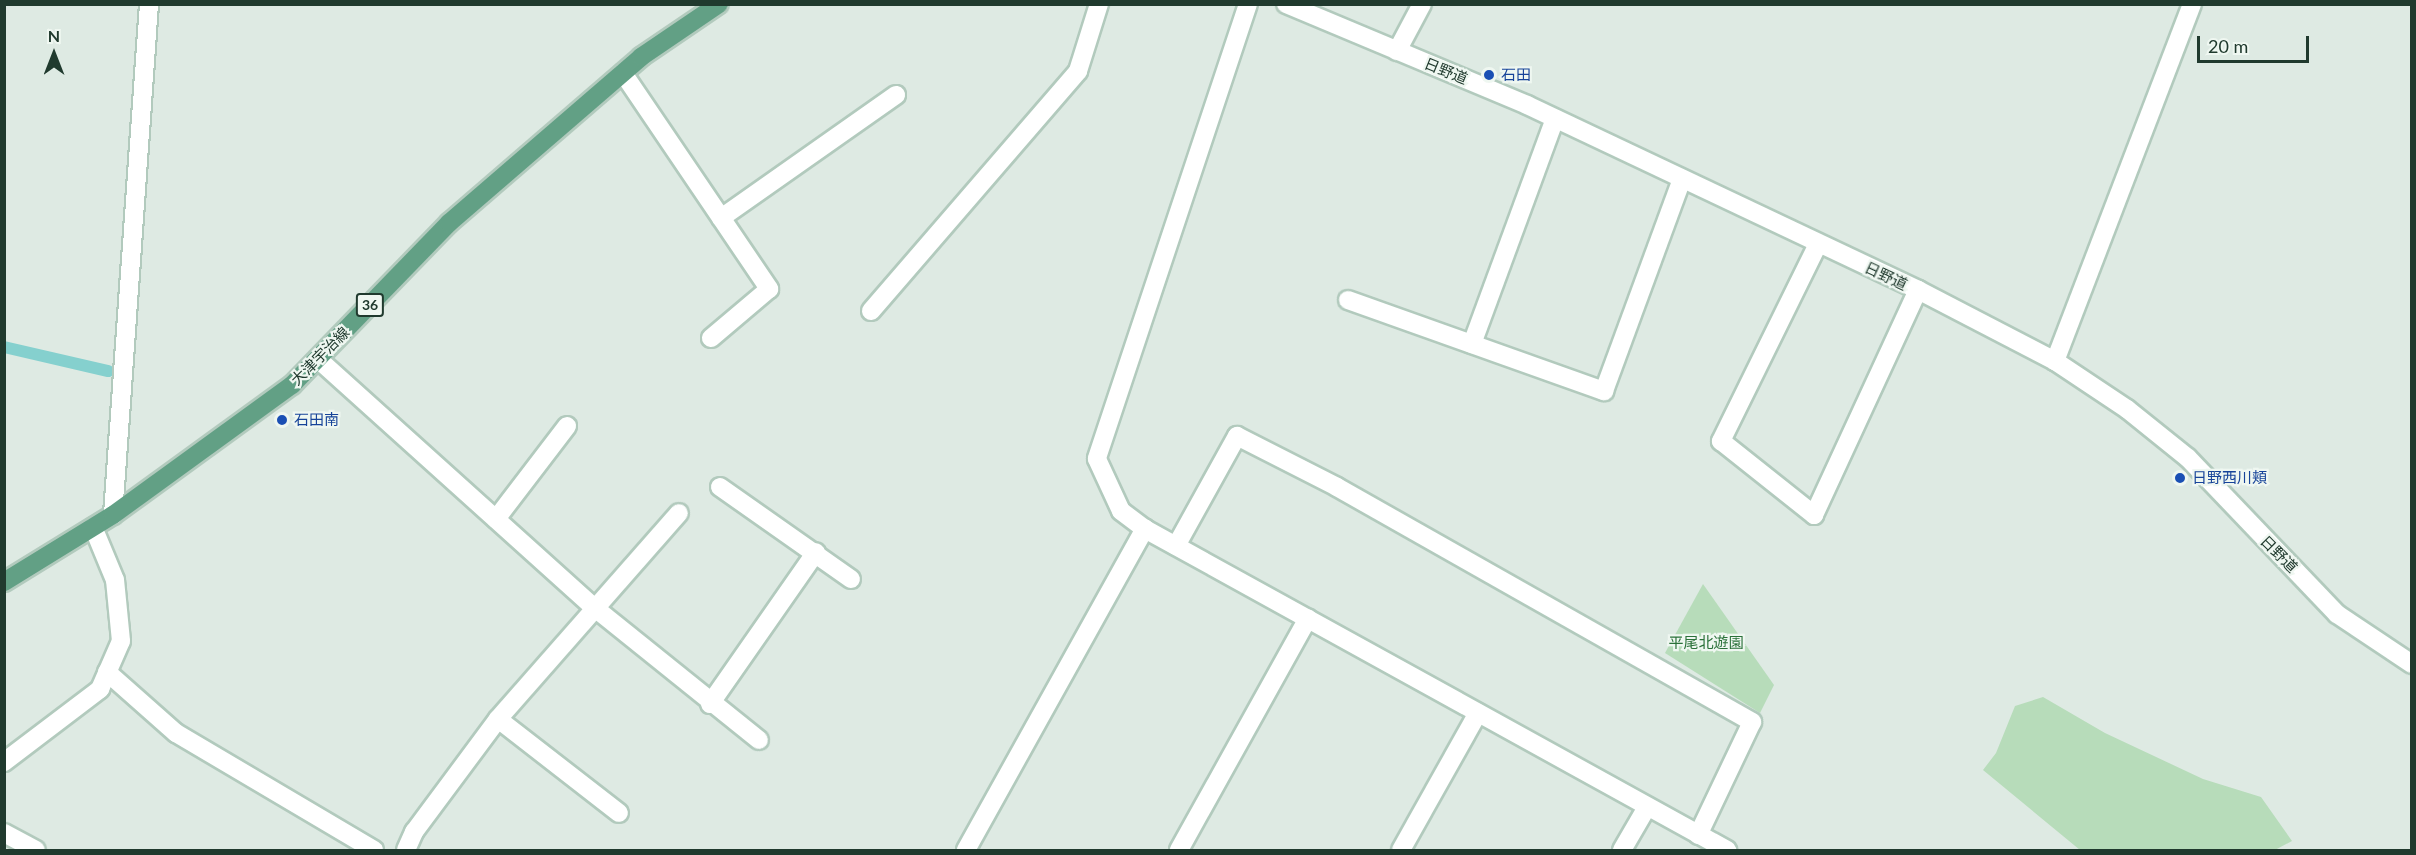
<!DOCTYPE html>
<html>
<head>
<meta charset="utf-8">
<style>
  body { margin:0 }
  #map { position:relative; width:2416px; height:855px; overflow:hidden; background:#deeae3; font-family:Lato,"Noto Sans JP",sans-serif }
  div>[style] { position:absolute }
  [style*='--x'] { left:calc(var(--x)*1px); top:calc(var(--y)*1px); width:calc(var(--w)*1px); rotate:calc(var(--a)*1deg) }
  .green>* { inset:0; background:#b7dcba }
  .stream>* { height:12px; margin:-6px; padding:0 6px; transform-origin:6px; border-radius:6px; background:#85d0ce }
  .roads { filter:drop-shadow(2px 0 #b2cabd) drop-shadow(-2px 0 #b2cabd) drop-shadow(0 2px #b2cabd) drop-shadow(0 -2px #b2cabd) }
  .minor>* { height:18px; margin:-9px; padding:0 9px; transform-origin:9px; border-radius:9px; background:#fff }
  .secondary>* { height:18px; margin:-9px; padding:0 9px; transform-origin:9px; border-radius:9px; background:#fff }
  .primary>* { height:18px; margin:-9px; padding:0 9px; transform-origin:9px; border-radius:9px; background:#62a085 }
  .dots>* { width:16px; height:16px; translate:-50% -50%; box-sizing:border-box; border:3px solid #eff7f1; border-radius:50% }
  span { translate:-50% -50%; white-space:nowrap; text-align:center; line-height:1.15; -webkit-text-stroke:4.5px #eff7f1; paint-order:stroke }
  .shield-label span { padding:2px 4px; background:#eff7f1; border:2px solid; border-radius:4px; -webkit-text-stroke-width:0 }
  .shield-label { font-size:14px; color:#203a2e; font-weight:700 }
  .street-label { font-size:15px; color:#203a2e }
  .transit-label { font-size:15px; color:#164399 }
  .left { translate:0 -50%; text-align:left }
  .park-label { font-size:15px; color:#2a7139 }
  .frame { position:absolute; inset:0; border:6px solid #203a2e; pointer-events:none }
  .north { position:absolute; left:24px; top:24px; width:60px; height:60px; -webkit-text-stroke:4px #eff7f1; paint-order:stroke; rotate:0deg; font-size:16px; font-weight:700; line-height:24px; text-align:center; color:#203a2e }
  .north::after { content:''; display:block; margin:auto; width:21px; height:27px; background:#203a2e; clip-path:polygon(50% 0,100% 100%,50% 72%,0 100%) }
  .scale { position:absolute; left:2197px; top:36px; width:112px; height:27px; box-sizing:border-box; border:3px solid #203a2e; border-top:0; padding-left:8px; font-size:18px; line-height:21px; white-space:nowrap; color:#203a2e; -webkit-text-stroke:4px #eff7f1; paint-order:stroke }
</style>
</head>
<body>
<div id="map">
  <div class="green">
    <div style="clip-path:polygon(1703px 584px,1774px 685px,1760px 713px,1665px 653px)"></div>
    <div style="clip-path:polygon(2043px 697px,2105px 733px,2203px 779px,2261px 797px,2292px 841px,2275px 850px,2080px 850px,1983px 770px,1996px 753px,2015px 706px)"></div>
  </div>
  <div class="stream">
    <div style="--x:4;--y:347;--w:107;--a:13"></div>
  </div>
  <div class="roads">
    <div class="minor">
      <div style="--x:1248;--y:4;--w:479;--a:108.4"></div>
      <div style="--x:1097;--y:459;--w:57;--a:65.2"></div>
      <div style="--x:1121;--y:511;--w:30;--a:37"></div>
      <div style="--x:1145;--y:529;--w:665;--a:28.88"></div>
      <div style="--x:1397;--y:51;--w:53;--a:-62"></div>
      <div style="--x:623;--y:73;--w:261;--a:55.9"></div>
      <div style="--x:769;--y:289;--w:76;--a:139.8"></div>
      <div style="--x:721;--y:218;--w:214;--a:-35.1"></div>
      <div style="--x:1818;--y:244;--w:220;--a:116.2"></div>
      <div style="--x:1721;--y:441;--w:119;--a:38.5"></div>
      <div style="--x:1814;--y:515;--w:248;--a:-65.2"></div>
      <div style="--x:1348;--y:300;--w:272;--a:19.6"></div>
      <div style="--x:1604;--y:391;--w:226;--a:-69.8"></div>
      <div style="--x:871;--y:311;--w:317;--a:-49.2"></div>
      <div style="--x:1078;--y:71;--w:70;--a:-72.6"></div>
      <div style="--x:1472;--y:344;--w:240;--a:-69.8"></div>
      <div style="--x:318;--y:359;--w:374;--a:42"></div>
      <div style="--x:596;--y:609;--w:209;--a:38.8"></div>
      <div style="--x:2055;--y:361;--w:382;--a:-69"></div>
      <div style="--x:720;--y:487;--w:160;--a:35.1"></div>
      <div style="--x:113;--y:515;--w:512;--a:-85.97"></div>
      <div style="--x:496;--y:519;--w:117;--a:-52.6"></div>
      <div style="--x:1176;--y:546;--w:126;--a:-61"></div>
      <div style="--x:1237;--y:436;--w:112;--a:27"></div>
      <div style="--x:1337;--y:487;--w:477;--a:29.5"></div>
      <div style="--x:1752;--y:722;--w:125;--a:115.5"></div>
      <div style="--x:107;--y:672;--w:92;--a:41.5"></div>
      <div style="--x:176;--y:733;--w:230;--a:30.6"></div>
      <div style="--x:710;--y:704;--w:185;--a:-55.1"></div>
      <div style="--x:498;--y:719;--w:153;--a:37.8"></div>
      <div style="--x:4;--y:762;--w:121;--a:-37.2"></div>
      <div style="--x:100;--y:689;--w:52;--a:-66.4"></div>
      <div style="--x:121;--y:641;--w:61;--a:-95.6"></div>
      <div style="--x:115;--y:580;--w:57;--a:-112.5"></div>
      <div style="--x:4;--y:833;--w:36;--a:28"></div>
      <div style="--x:406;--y:850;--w:20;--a:-66"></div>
      <div style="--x:414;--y:832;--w:141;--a:-53.4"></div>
      <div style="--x:498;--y:719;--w:274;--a:-48.7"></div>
      <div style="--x:966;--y:850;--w:368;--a:-60.9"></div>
      <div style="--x:1179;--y:850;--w:265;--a:-60.9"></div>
      <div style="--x:1401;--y:850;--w:157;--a:-60.7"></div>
      <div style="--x:1622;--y:850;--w:50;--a:-59.8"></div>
    </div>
    <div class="secondary">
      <div style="--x:1286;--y:4;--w:261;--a:22.7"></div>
      <div style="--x:1527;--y:105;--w:433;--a:25.3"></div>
      <div style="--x:1918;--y:290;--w:154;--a:27.4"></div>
      <div style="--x:2055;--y:361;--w:87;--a:33.7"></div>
      <div style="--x:2127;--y:409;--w:78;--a:38.8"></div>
      <div style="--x:2188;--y:458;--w:216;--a:46.3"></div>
      <div style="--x:2337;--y:614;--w:90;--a:33.7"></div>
    </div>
    <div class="primary">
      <div style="--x:4;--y:582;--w:128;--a:-31.6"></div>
      <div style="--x:113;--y:515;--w:221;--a:-36"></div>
      <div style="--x:292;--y:385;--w:226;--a:-45.9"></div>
      <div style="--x:449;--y:223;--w:254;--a:-40.8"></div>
      <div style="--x:641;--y:57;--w:94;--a:-34.2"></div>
    </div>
  </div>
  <div class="dots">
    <div style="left:1489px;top:75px;background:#1a4fb4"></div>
    <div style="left:282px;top:420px;background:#1a4fb4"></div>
    <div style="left:2180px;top:478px;background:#1a4fb4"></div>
  </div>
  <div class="shield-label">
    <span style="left:370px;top:305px">36</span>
  </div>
  <div class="street-label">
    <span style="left:1446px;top:71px;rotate:22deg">日野道</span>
    <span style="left:1886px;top:276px;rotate:25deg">日野道</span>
    <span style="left:320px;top:356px;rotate:-45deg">大津宇治線</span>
    <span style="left:2279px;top:554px;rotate:45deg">日野道</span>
  </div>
  <div class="transit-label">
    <span class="left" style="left:1501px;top:75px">石田</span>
    <span class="left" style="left:294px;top:420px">石田南</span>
    <span class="left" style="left:2192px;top:478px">日野西川頬</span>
  </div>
  <div class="park-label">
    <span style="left:1706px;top:643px">平尾北遊園</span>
  </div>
  <div class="frame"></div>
  <div class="north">N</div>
  <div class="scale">20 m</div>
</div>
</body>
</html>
